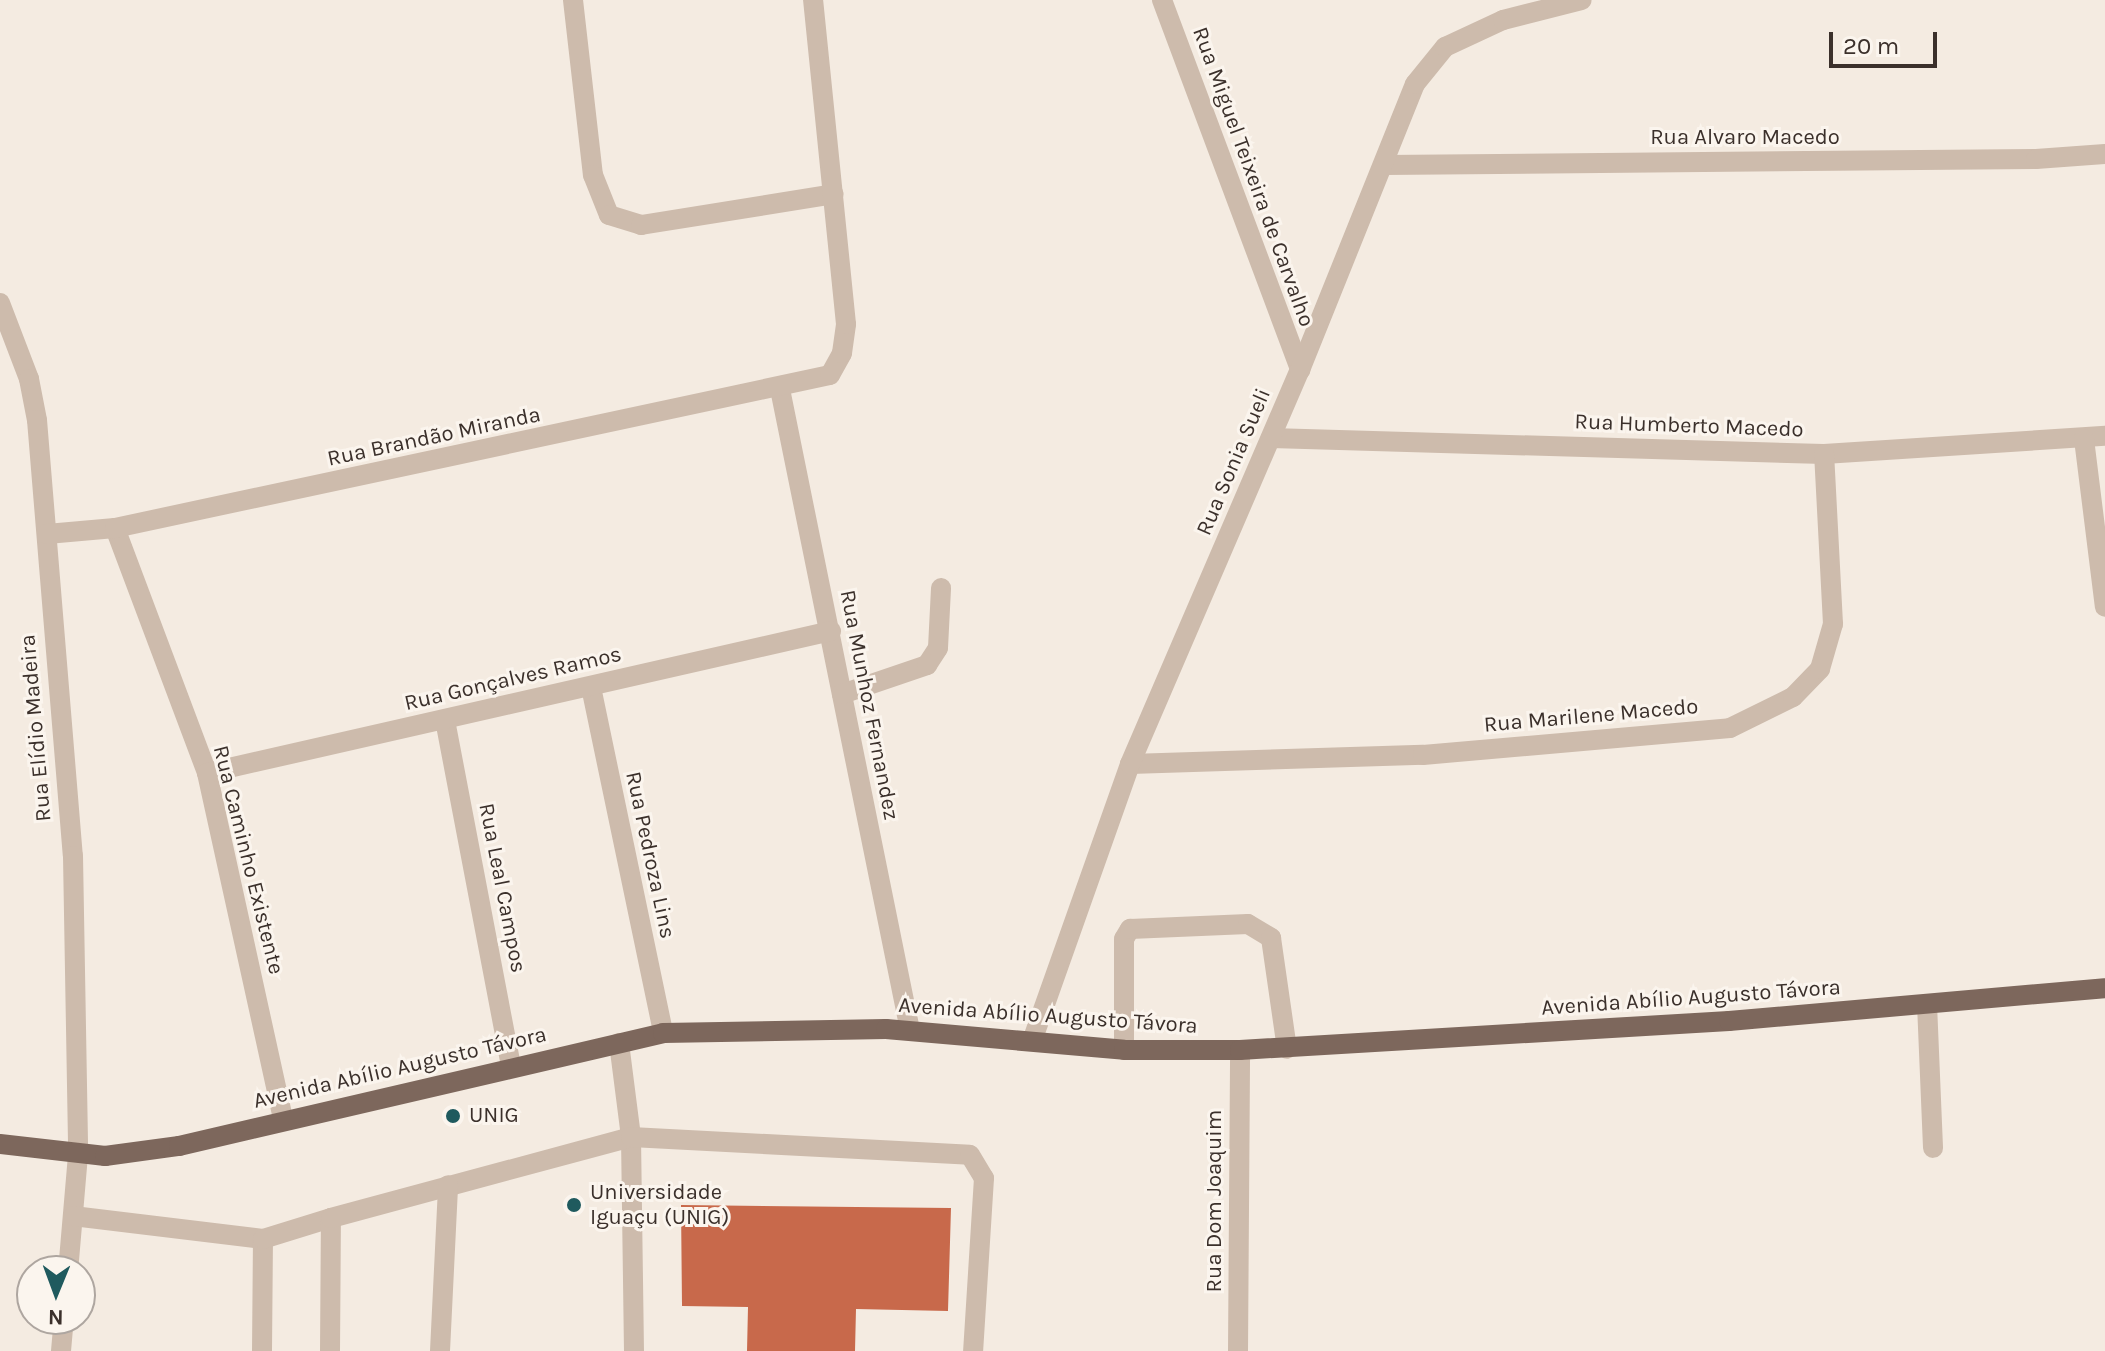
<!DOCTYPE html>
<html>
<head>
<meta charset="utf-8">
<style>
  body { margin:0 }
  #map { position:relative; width:2105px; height:1351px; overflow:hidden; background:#f4ebe1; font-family:Karla,sans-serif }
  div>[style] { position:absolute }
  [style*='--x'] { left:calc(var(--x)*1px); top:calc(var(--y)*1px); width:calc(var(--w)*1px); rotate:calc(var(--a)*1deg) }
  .building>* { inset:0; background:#c8694b }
  .minor>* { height:20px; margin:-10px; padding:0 10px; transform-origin:10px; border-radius:10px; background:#cdbbac }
  .major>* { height:20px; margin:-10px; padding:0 10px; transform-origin:10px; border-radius:10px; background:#7d675c }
  .dots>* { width:22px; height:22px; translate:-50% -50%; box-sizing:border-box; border:4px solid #fbf5ee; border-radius:50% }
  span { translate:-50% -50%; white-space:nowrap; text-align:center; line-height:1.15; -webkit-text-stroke:6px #fbf5ee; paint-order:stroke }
  .street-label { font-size:22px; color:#3b302b }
  .poi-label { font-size:22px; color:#3b302b }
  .left { translate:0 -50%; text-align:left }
  .north { position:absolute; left:16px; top:1255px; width:80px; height:80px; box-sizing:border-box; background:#fbf5ee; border:2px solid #aea6a0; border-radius:50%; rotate:181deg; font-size:22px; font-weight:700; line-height:32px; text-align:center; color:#3b302b }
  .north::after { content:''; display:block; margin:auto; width:28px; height:36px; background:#1f5a5e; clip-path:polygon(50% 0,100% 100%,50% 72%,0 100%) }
  .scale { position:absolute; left:1829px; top:32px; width:108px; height:36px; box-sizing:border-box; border:4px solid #3b302b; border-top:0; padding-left:10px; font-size:24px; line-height:28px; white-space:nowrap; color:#3b302b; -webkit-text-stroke:6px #fbf5ee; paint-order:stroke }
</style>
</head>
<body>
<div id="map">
  <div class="building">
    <div style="clip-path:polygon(681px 1205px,951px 1208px,948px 1311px,856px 1309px,855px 1351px,747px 1351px,748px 1307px,682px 1306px)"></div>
  </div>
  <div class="minor">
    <div style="--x:573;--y:0;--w:176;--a:83.5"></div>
    <div style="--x:593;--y:175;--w:43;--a:68.2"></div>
    <div style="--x:609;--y:215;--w:34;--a:17"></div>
    <div style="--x:641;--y:225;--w:195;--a:-9.1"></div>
    <div style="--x:1162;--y:0;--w:395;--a:69.5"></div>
    <div style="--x:1385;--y:165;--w:651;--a:-0.53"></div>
    <div style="--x:2036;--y:159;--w:69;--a:-4.1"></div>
    <div style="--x:0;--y:303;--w:81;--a:69.1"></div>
    <div style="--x:29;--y:379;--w:42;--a:79"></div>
    <div style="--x:37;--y:420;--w:437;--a:85.3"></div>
    <div style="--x:73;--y:856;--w:299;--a:89"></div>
    <div style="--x:78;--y:1155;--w:116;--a:94.9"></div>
    <div style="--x:780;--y:389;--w:654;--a:78.54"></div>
    <div style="--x:1271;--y:438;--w:553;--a:1.66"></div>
    <div style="--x:1824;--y:454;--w:282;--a:-3.7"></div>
    <div style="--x:2084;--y:439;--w:169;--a:82.9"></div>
    <div style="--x:115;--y:528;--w:262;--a:69.4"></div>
    <div style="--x:207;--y:773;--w:354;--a:77.6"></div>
    <div style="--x:47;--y:534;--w:68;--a:-5"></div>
    <div style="--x:115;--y:528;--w:731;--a:-12.08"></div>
    <div style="--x:830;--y:375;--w:25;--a:-61"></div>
    <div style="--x:842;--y:353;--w:29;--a:-82"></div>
    <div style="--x:846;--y:324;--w:326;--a:-95.8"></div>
    <div style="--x:591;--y:687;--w:353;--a:78.2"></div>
    <div style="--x:842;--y:694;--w:90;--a:-18.8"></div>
    <div style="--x:927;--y:665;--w:20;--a:-57"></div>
    <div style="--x:938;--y:648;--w:60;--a:-87.1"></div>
    <div style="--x:445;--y:720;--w:351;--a:79.2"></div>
    <div style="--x:1130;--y:764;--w:293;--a:-1.8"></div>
    <div style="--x:1423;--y:755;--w:308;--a:-5"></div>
    <div style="--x:1730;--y:728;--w:70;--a:-26.2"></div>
    <div style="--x:1793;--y:697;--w:39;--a:-46"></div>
    <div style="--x:1820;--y:669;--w:47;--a:-73.9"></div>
    <div style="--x:1833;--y:624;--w:170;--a:-93"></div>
    <div style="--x:207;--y:773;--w:640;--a:-12.82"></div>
    <div style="--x:1927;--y:1004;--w:144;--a:87.6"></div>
    <div style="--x:1032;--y:1041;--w:294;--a:-70.5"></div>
    <div style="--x:1130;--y:764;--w:429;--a:-66.7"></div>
    <div style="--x:1300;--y:370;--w:308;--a:-68.1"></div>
    <div style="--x:1415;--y:84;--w:48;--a:-51"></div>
    <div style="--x:1445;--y:47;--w:64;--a:-25"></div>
    <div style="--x:1503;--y:20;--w:81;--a:-14.2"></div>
    <div style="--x:619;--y:1043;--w:95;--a:82.7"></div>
    <div style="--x:631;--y:1137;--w:214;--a:89.2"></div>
    <div style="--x:1124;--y:1050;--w:111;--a:-90"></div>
    <div style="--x:1124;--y:939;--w:12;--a:-59"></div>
    <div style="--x:1130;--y:929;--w:118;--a:-2.4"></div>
    <div style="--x:1248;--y:924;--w:27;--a:31"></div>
    <div style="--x:1271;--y:938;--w:112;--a:81.8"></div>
    <div style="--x:73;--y:1216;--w:191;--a:6.9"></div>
    <div style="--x:61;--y:1351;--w:32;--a:-85"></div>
    <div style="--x:262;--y:1351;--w:112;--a:-89.5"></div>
    <div style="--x:263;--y:1239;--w:71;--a:-17.2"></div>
    <div style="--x:330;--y:1351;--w:133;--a:-89.6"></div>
    <div style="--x:331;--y:1218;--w:311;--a:-15.1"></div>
    <div style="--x:631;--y:1137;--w:339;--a:3"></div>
    <div style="--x:970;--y:1155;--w:27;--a:59"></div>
    <div style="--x:984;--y:1178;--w:173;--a:93.6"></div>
    <div style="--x:440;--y:1351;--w:166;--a:-87.2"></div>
    <div style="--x:1238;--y:1351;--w:301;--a:-89.6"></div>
  </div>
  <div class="major">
    <div style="--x:0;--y:1144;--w:106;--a:6.5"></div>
    <div style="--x:105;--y:1156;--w:75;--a:-7.7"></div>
    <div style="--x:179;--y:1146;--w:497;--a:-13.1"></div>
    <div style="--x:663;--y:1033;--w:223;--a:-1"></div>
    <div style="--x:886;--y:1029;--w:239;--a:5"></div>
    <div style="--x:1124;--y:1050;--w:116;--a:0"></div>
    <div style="--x:1240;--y:1050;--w:490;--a:-3.4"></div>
    <div style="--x:1729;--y:1021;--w:377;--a:-5"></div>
  </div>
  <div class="dots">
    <div style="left:453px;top:1116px;background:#1f5a5e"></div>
    <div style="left:574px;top:1205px;background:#1f5a5e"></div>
  </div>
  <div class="street-label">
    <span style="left:1745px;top:138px">Rua Alvaro Macedo</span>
    <span style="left:1253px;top:177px;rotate:70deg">Rua Miguel Teixeira de Carvalho</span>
    <span style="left:1689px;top:426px;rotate:2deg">Rua Humberto Macedo</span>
    <span style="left:434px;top:437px;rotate:-12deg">Rua Brandão Miranda</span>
    <span style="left:1234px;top:462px;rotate:-67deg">Rua Sonia Sueli</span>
    <span style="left:513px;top:679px;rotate:-13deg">Rua Gonçalves Ramos</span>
    <span style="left:869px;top:705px;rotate:79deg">Rua Munhoz Fernandez</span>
    <span style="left:1591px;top:716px;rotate:-5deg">Rua Marilene Macedo</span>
    <span style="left:36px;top:728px;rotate:-95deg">Rua Elídio Madeira</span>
    <span style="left:650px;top:855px;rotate:78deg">Rua Pedroza Lins</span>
    <span style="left:248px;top:860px;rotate:76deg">Rua Caminho Existente</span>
    <span style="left:502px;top:888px;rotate:79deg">Rua Leal Campos</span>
    <span style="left:1691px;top:998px;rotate:-4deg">Avenida Abílio Augusto Távora</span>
    <span style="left:1048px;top:1016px;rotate:4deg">Avenida Abílio Augusto Távora</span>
    <span style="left:400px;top:1068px;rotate:-13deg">Avenida Abílio Augusto Távora</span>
    <span style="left:1215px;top:1201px;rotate:-90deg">Rua Dom Joaquim</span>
  </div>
  <div class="poi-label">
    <span class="left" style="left:469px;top:1116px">UNIG</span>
    <span class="left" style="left:590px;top:1205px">Universidade<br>Iguaçu (UNIG)</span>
  </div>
  <div class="north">N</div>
  <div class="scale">20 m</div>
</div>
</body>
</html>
